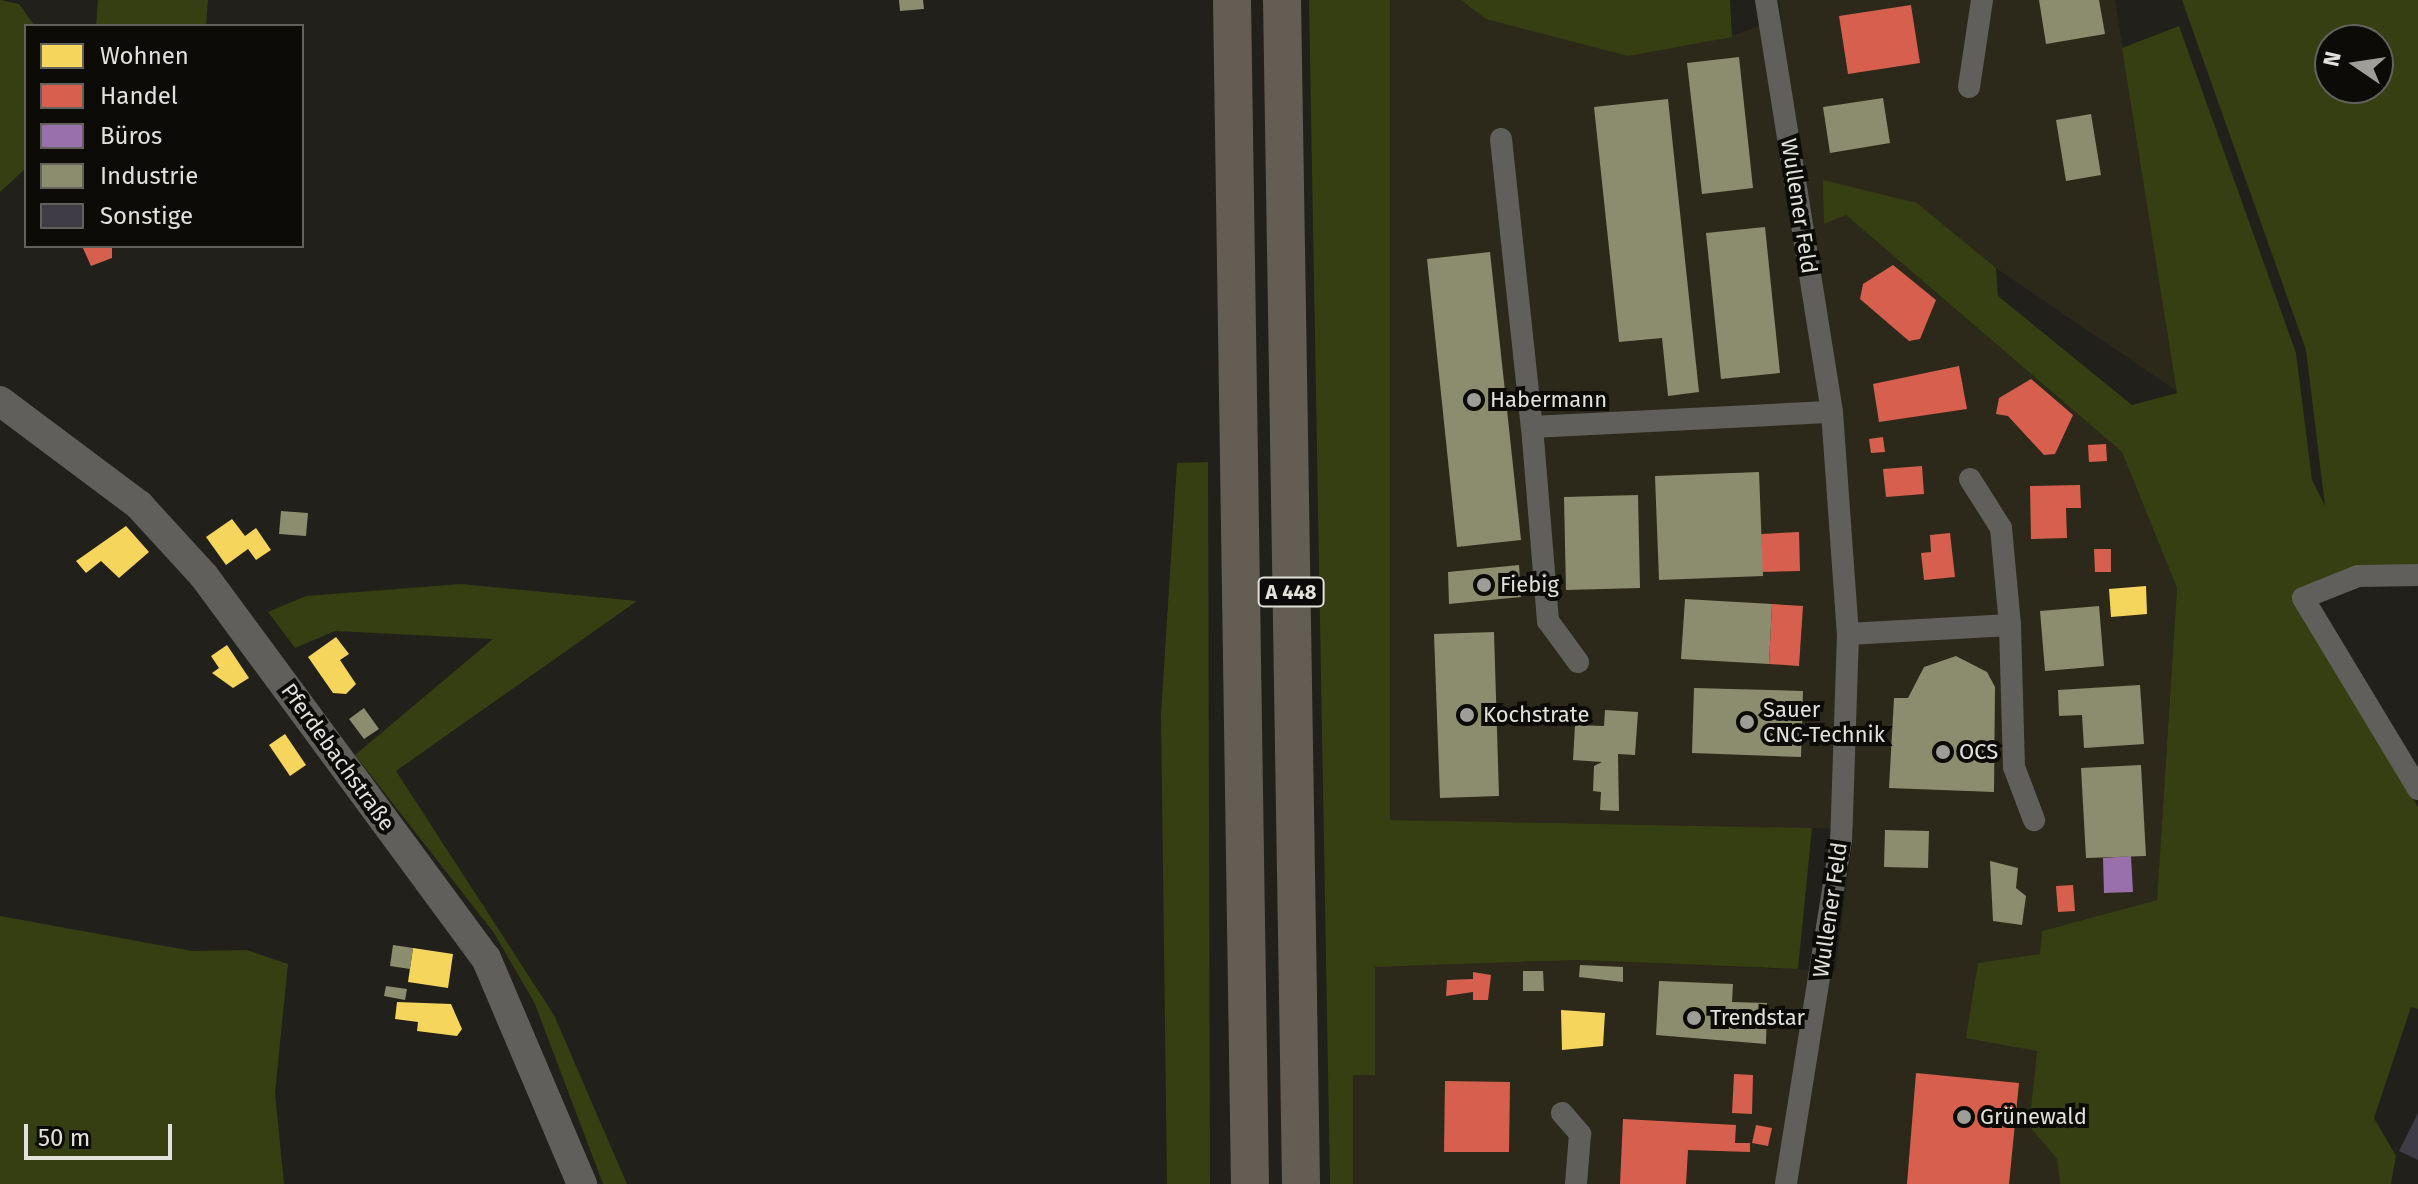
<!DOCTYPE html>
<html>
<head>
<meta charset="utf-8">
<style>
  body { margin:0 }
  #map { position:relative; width:2418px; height:1184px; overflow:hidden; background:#21201a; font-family:"Fira Sans",sans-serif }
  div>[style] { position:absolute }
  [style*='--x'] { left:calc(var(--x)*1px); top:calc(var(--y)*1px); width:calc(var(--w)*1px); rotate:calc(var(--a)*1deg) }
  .built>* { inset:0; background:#2d291a }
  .green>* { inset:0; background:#353f12 }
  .homes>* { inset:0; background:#f6d55c }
  .shops>* { inset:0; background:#d6604d }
  .offices>* { inset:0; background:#9970ab }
  .industry>* { inset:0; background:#8c8c6e }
  .building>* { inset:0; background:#403c47 }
  .minor>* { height:22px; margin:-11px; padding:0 11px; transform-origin:11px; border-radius:11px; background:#615f5b }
  .secondary>* { height:30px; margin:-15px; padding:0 15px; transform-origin:15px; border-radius:15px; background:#615f5b }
  .motorway>* { height:38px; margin:-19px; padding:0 19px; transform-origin:19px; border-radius:19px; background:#645d54 }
  .dots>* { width:22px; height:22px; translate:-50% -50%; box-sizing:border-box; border:4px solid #0c0b07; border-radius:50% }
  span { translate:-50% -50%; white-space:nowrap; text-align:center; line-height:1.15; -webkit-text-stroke:8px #0c0b07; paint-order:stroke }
  .shield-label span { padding:2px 6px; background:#0c0b07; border:2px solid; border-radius:6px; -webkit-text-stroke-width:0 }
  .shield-label { font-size:20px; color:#e2e1da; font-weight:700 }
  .street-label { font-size:22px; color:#e2e1da }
  .poi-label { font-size:22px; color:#e2e1da }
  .left { translate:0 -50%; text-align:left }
  .legend { position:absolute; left:24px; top:24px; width:280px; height:224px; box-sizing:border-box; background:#0c0b07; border:2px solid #62615b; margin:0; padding:10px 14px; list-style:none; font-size:24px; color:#e2e1da }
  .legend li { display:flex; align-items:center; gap:16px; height:40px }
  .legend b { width:40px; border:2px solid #62615b }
  .north { position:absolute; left:2314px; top:24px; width:80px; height:80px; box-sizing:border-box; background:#0c0b07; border:2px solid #62615b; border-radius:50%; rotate:283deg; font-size:22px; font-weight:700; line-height:32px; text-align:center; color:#e2e1da }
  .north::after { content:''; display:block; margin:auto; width:28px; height:36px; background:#9e9d97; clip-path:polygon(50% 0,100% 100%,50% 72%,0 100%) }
  .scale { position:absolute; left:24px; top:1124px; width:148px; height:36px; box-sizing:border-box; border:4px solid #e2e1da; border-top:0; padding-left:10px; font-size:24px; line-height:28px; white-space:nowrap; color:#e2e1da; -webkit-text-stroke:6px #0c0b07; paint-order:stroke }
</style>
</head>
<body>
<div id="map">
  <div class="built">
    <div style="clip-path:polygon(1390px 0,1461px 0,1487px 19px,1629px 55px,1735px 35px,1781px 18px,1779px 0,2115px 0,2178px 392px,1996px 268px,1917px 203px,1846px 215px,2122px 452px,2177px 588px,2157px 900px,2042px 931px,2041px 954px,1978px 964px,2037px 1051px,2029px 1126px,2057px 1159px,2060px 1184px,1352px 1184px,1353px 1075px,1375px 967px,1578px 960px,1835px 971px,1854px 829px,1390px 820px)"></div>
  </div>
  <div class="green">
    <div style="clip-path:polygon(0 0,19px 4px,35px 26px,26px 26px,26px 168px,0 192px)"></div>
    <div style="clip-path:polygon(98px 0,208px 0,206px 26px,96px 26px)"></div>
    <div style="clip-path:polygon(1309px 0,1390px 0,1390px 820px,1812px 828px,1798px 969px,1578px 960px,1375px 967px,1375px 1075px,1353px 1075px,1353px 1184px,1330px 1184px)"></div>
    <div style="clip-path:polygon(1461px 0,1730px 0,1732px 37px,1628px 56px,1486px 19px)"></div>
    <div style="clip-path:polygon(evenodd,2182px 0,2418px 0,2418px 569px,2299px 605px,2418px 807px,2418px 1009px,2411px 1007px,2374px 1118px,2396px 1156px,2391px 1184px,2060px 1184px,2057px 1159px,2029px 1126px,2037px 1051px,1966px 1038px,1978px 963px,2040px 954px,2042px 931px,2157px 900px,2177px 588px,2122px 452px,1846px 215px,1824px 224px,1823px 180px,1917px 203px,1996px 268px,1998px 296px,2132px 405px,2177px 393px,2122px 48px,2179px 26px,2296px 353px,2312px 480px,2325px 506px,2306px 350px,2182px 0,2330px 40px,2378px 40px,2378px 88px,2330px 88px,2330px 40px)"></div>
    <div style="clip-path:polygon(1208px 462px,1210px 1184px,1167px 1184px,1161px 714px,1177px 463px)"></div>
    <div style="clip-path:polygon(461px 584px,637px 601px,396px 771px,554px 1015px,627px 1184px,603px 1184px,535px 1004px,494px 933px,355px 755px,493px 639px,335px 631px,295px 648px,268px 612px,306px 596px)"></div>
    <div style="clip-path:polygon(0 916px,192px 951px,247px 950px,288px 964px,275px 1093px,284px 1184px,0 1184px)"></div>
  </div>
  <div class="homes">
    <div style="clip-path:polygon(232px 519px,245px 536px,256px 528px,271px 550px,256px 560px,248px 549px,226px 565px,206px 537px)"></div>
    <div style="clip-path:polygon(126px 526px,149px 552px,119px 578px,101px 561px,86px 573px,76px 561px)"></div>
    <div style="clip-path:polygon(2146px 586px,2147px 614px,2111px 617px,2109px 589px)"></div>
    <div style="clip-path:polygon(336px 637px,349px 654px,340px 660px,356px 684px,346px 694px,333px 693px,308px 657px)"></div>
    <div style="clip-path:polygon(227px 645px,249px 678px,233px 688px,212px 673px,219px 668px,211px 656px)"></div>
    <div style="clip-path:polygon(285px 734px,306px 765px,290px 776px,269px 745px)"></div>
    <div style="clip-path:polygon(413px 948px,453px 954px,448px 988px,408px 982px)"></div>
    <div style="clip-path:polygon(397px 1002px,451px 1004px,462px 1029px,457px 1036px,417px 1031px,418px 1022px,395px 1019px)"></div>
    <div style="clip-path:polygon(1561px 1010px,1605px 1013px,1603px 1046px,1562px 1050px)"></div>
  </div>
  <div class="shops">
    <div style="clip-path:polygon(1911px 5px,1920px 63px,1848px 74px,1839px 16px)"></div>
    <div style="clip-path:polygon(82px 246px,112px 246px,112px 258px,91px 266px)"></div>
    <div style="clip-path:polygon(1893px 265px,1936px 300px,1920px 339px,1909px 341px,1860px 299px,1863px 284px)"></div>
    <div style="clip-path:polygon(1959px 366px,1967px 409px,1879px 422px,1873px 384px)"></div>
    <div style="clip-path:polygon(2031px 379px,2073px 415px,2055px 454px,2044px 455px,2008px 416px,1996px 414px,1999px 398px)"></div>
    <div style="clip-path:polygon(1883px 437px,1885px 452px,1871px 453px,1869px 439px)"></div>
    <div style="clip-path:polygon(2106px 444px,2107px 461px,2089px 462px,2088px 445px)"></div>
    <div style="clip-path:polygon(1922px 466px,1924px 494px,1886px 497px,1883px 469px)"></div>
    <div style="clip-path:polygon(2080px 485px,2081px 508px,2066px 508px,2067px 538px,2031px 539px,2030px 486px)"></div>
    <div style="clip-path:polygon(1799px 532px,1800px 571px,1762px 572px,1761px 534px)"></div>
    <div style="clip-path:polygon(1950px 533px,1955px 577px,1924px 580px,1921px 553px,1931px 552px,1930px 535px)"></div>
    <div style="clip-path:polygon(2094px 549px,2111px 549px,2111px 572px,2095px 572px)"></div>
    <div style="clip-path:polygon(1772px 604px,1803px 606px,1799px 666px,1769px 664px)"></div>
    <div style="clip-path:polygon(2073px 885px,2075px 911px,2058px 912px,2056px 886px)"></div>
    <div style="clip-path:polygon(1473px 972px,1491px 975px,1488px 1000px,1473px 1000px,1473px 992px,1446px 996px,1447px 980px,1473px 979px)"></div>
    <div style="clip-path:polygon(1916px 1073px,2019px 1083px,2009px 1184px,1907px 1184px)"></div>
    <div style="clip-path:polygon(1734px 1074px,1753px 1075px,1752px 1114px,1732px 1113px)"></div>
    <div style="clip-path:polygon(1445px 1081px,1510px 1082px,1509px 1152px,1444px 1152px)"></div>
    <div style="clip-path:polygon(1623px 1119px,1736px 1125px,1735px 1143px,1750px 1143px,1750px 1152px,1688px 1150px,1686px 1184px,1620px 1184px)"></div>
    <div style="clip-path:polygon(1756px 1125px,1772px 1128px,1768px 1146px,1752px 1143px)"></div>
  </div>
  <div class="offices">
    <div style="clip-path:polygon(2131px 856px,2133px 892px,2104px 893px,2103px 858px)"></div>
  </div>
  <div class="industry">
    <div style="clip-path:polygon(899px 0,923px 0,924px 9px,900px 11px)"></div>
    <div style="clip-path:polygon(2039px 0,2099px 0,2105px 34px,2046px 44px)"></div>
    <div style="clip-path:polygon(1739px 57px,1753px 188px,1702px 194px,1687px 63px)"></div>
    <div style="clip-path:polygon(1883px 98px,1890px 143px,1830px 153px,1823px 107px)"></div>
    <div style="clip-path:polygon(1668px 99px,1699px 392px,1668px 396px,1662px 338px,1619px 342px,1594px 107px)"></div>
    <div style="clip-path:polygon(2091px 114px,2101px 175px,2066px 181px,2056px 120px)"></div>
    <div style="clip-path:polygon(1765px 227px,1780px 373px,1721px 379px,1706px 233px)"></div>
    <div style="clip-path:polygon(1490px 252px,1521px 540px,1457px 547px,1427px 259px)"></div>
    <div style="clip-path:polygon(1759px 472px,1763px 576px,1659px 580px,1655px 476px)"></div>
    <div style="clip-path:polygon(1638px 495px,1640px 588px,1566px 590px,1564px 497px)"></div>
    <div style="clip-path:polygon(281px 511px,308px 513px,306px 536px,279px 534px)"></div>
    <div style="clip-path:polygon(1519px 565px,1521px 597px,1449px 604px,1448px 572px)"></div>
    <div style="clip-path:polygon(1685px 599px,1772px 604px,1769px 664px,1681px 659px)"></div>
    <div style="clip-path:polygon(2099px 606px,2104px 666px,2045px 671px,2040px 611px)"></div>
    <div style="clip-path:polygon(1494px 632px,1499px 796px,1440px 798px,1434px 634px)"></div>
    <div style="clip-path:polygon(1956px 656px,1987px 672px,1995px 687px,1994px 792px,1889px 788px,1894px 698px,1908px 698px,1924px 667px)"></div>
    <div style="clip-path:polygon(2140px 685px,2144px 744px,2084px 748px,2082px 715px,2059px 716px,2058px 690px)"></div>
    <div style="clip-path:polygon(1694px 688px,1803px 691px,1801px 757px,1692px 753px)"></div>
    <div style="clip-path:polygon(364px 708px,379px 729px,364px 739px,349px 719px)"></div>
    <div style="clip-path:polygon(1605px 710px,1638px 712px,1635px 755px,1618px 754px,1619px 811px,1600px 810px,1601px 792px,1593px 791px,1594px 766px,1602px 762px,1573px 760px,1575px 725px,1604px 726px)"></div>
    <div style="clip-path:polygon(2141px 765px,2146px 856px,2086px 858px,2081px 768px)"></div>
    <div style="clip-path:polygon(1885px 830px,1929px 831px,1928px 868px,1884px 867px)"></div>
    <div style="clip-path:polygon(1990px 861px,2018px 868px,2016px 888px,2026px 896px,2022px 925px,1993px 921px)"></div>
    <div style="clip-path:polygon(393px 945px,413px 948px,410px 969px,390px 966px)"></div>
    <div style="clip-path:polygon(1580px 965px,1623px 967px,1623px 982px,1579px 977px)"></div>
    <div style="clip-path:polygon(1523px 971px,1543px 971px,1544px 991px,1523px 991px)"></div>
    <div style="clip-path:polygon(1659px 981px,1733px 984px,1732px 1002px,1767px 1003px,1766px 1044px,1656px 1035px)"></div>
    <div style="clip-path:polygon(386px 986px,407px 989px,405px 1000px,384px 996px)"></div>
  </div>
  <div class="building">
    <div style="clip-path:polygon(2418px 1113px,2418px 1160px,2399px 1151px)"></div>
  </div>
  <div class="minor">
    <div style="--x:1766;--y:0;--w:417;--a:80.9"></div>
    <div style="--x:1832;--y:412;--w:223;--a:85.9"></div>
    <div style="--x:1848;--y:634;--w:206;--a:91.9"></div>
    <div style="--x:1841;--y:840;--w:348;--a:99.1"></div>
    <div style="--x:1969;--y:87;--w:88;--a:-81.5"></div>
    <div style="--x:1501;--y:139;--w:290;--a:83.9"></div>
    <div style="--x:1970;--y:479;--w:58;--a:57.7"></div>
    <div style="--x:2001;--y:528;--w:97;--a:84.7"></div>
    <div style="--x:2418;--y:575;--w:60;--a:179"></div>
    <div style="--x:2358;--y:576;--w:59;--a:158.2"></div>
    <div style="--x:2303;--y:598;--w:223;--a:58.9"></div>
    <div style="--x:1848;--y:634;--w:162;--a:-3.2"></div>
    <div style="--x:2010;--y:625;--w:142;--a:88.4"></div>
    <div style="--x:2014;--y:767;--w:57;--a:69.3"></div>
    <div style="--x:1578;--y:662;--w:51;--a:-126.2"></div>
    <div style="--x:1548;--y:621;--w:195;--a:-94.7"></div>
    <div style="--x:1532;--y:427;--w:300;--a:-2.9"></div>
    <div style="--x:1562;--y:1113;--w:28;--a:49"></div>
    <div style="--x:1580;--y:1134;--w:50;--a:94.6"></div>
  </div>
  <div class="secondary">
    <div style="--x:0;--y:401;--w:174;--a:36.8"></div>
    <div style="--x:139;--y:505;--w:96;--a:47.5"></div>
    <div style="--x:204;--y:576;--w:475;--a:53.6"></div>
    <div style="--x:486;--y:958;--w:246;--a:67"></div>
  </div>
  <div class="motorway">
    <div style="--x:1232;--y:0;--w:1184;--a:89.13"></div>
    <div style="--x:1282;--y:0;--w:1184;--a:89.08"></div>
  </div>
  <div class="dots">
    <div style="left:1474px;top:400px;background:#9e9d97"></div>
    <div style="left:1484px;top:585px;background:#9e9d97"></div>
    <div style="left:1467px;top:715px;background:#9e9d97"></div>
    <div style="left:1747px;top:722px;background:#9e9d97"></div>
    <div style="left:1943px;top:752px;background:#9e9d97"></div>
    <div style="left:1694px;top:1018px;background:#9e9d97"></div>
    <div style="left:1964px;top:1117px;background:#9e9d97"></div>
  </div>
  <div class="shield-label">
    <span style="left:1291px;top:592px">A 448</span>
  </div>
  <div class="street-label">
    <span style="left:1799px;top:206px;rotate:81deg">Wullener Feld</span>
    <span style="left:338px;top:757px;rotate:54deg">Pferdebachstraße</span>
    <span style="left:1830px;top:910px;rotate:-82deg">Wullener Feld</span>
  </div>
  <div class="poi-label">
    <span class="left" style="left:1490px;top:400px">Habermann</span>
    <span class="left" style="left:1500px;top:585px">Fiebig</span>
    <span class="left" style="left:1763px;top:722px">Sauer<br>CNC-Technik</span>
    <span class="left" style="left:1483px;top:715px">Kochstrate</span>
    <span class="left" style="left:1959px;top:752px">OCS</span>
    <span class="left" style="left:1710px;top:1018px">Trendstar</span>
    <span class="left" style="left:1980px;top:1117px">Grünewald</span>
  </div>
  <ul class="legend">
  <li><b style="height:22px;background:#f6d55c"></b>Wohnen</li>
  <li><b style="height:22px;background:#d6604d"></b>Handel</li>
  <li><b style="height:22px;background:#9970ab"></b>Büros</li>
  <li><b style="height:22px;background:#8c8c6e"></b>Industrie</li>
  <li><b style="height:22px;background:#403c47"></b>Sonstige</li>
  </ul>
  <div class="north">N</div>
  <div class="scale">50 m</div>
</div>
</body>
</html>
